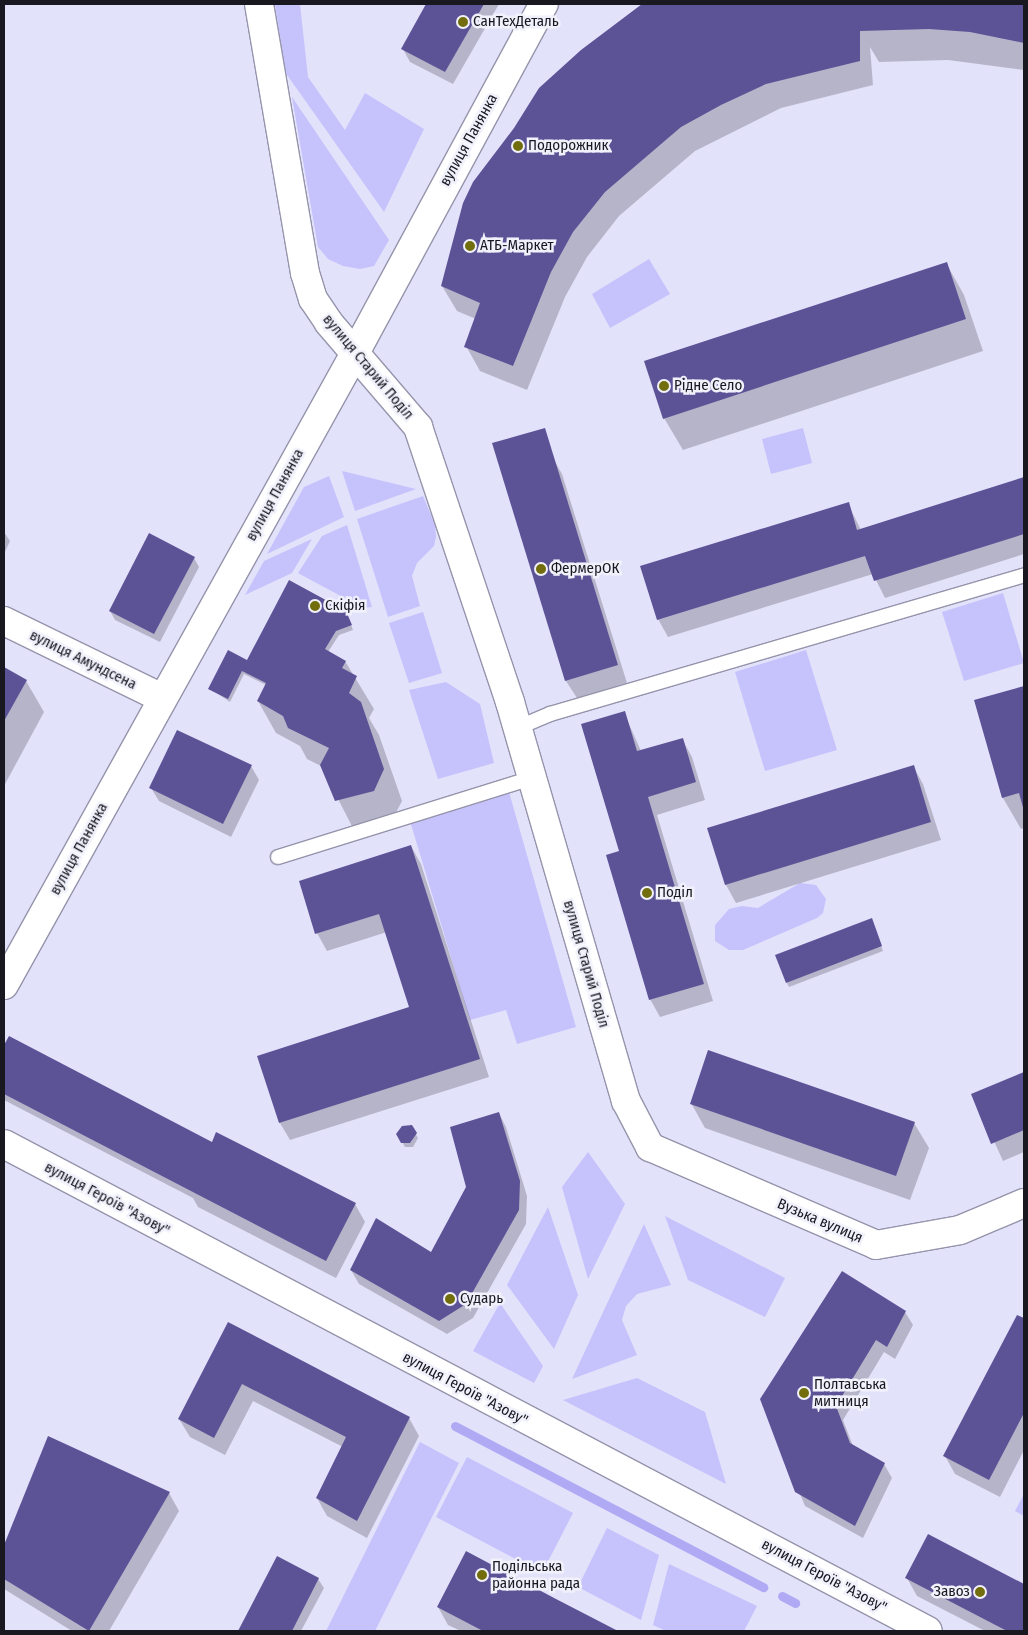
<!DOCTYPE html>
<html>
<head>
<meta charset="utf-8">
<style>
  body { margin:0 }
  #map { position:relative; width:1028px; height:1635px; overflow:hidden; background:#e3e2fb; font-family:"Fira Sans Condensed",sans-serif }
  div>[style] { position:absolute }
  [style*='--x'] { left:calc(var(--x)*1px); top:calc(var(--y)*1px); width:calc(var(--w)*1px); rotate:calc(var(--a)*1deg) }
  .green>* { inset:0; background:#c6c2fc }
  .shadow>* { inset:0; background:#0003 }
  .stream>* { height:9px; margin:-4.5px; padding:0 4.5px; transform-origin:4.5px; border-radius:4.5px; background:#b0aaf5 }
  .building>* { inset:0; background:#5c5397 }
  .roads { filter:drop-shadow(1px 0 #9594ab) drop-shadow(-1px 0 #9594ab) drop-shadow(0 1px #9594ab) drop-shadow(0 -1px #9594ab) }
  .lane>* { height:14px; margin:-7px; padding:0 7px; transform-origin:7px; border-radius:7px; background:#fff }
  .street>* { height:28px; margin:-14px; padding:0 14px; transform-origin:14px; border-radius:14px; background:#fff }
  .secondary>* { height:28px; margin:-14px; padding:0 14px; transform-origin:14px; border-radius:14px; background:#fff }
  .dots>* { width:14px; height:14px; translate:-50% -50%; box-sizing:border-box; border:2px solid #f1f1fb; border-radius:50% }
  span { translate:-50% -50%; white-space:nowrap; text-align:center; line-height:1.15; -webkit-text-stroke:5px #f1f1fb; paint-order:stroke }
  .poi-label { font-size:15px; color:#191821 }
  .left { translate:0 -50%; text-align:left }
  .right { translate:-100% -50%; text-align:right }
  .street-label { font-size:15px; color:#191821 }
  .frame { position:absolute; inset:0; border:5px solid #191821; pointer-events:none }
</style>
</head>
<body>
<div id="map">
  <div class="green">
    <div style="clip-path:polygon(275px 4px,300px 4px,308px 77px,345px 130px,365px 93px,424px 129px,384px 212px,285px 72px)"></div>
    <div style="clip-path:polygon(292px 97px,389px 240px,374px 266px,360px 269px,343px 266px,328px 259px,318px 247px)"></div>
    <div style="clip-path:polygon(649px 259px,670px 294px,610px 328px,592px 294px)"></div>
    <div style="clip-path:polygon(803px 428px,812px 463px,771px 474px,762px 439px)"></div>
    <div style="clip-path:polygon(342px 471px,416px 489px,355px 511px)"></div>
    <div style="clip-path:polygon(329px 476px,344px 517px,267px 554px,304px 487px)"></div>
    <div style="clip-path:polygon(423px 496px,435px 525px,436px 537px,434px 546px,417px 563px,412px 576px,420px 606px,388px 617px,357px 519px)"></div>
    <div style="clip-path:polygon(347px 525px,372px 607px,363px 608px,298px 573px,322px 536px)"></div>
    <div style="clip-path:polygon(312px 539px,292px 573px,245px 595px,264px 561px)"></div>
    <div style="clip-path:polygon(1003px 593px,1024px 663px,964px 681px,942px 612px)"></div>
    <div style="clip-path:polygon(423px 612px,442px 673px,409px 683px,389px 623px)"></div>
    <div style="clip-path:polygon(806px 650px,837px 750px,765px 771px,735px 672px)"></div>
    <div style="clip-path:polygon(446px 682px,480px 704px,494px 763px,438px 779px,409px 690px)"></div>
    <div style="clip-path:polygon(509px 792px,576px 1027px,517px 1044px,506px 1010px,470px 1020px,410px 821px)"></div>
    <div style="clip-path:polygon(800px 883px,816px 885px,826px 899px,823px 913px,817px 918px,743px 950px,729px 950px,715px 941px,715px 925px,729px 909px,742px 906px,758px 908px)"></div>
    <div style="clip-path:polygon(588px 1152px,625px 1204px,588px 1279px,562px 1187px)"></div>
    <div style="clip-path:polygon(548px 1207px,578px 1295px,554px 1349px,507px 1285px)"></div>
    <div style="clip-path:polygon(665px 1216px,785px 1278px,765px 1317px,688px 1280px)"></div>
    <div style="clip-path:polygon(644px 1224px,671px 1285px,637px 1294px,626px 1306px,622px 1320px,637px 1355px,572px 1379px)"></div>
    <div style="clip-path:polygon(500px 1303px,543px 1366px,534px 1383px,473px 1351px)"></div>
    <div style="clip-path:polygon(637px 1378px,705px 1412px,726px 1484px,563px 1400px)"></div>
    <div style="clip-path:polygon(420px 1442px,459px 1463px,375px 1631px,326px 1631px)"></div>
    <div style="clip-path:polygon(467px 1457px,573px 1513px,542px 1573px,436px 1517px)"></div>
    <div style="clip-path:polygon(1024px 1494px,1024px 1516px,1015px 1511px)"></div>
    <div style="clip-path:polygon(607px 1528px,659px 1555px,641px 1620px,578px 1587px)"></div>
    <div style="clip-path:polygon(669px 1564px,757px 1606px,744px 1631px,666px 1631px,653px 1625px)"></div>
  </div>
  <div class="shadow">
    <div style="clip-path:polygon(428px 4px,499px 4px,453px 84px,410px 62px,403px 49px)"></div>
    <div style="clip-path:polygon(644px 4px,1024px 4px,1024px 70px,948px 60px,879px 62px,870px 47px,873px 85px,781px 108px,695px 151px,619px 216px,587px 257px,565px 297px,527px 390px,480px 371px,466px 346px,476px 319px,457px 311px,442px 286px)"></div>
    <div style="clip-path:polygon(946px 263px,964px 295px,983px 351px,683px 450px,664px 418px)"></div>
    <div style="clip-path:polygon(494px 443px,554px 460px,562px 474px,627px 683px,577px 698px,566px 681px)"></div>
    <div style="clip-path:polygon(1024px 479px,1024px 554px,885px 598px,873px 574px,668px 637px,658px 619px,848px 504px,861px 530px)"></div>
    <div style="clip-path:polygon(4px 532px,10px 541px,4px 554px)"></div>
    <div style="clip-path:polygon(194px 558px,199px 567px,160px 642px,115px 620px,110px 611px)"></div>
    <div style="clip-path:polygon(348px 617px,353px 630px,339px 635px,328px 652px,345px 661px,374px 709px,369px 718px,379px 735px,402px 801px,391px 822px,355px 832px,321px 766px,307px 759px,300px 746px,276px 733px,258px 701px,266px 685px,244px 674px,230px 702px,209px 688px,247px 662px)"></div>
    <div style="clip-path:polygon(4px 669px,26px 681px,44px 712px,4px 786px)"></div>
    <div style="clip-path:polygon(1024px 687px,1024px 828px,1021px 829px,1003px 798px,976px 700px)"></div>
    <div style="clip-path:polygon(624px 713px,641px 751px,682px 739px,692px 757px,705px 800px,657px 815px,713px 1001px,660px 1017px,650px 999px,621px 852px)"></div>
    <div style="clip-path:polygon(251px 766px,259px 780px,231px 837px,159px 801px,151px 788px)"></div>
    <div style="clip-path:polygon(913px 766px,923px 784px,941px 840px,736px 903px,726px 885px,709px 829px)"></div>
    <div style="clip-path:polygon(411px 846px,421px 864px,489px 1077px,290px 1140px,280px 1123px,258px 1057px,411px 1008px,387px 932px,327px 951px,317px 933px)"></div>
    <div style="clip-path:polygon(873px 924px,883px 951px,789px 987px,787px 983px)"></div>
    <div style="clip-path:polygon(9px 1037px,212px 1143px,355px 1204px,365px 1222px,336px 1278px,198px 1207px,193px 1198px,4px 1100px,4px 1048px)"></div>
    <div style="clip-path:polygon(1024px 1074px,1024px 1152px,1003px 1161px,973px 1095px)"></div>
    <div style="clip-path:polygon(691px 1103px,914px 1123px,929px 1148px,910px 1200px,705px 1128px)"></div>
    <div style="clip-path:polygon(499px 1113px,506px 1127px,527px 1196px,526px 1224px,473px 1318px,447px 1334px,359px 1284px,351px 1270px,432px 1254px,467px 1187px)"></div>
    <div style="clip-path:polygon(411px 1126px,418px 1138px,413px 1147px,405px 1147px,398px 1134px)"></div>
    <div style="clip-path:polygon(905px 1312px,913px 1325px,895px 1359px,884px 1352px,843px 1420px,853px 1446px,884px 1464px,892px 1478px,863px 1538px,805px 1506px,761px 1399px)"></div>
    <div style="clip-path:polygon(1018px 1316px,1024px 1320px,1024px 1450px,1000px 1497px,955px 1474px,945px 1456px)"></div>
    <div style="clip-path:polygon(229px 1324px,409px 1418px,419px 1436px,367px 1538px,327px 1516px,317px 1498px,343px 1447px,253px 1401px,225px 1455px,190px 1437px,179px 1419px)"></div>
    <div style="clip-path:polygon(49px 1437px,169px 1493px,179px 1511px,109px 1631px,72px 1631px,4px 1589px,4px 1548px)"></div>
    <div style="clip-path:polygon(929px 1536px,1024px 1585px,1024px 1631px,985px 1631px,917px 1596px,907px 1578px)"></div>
    <div style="clip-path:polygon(466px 1553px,615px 1631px,461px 1631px,448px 1625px,438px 1607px)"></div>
    <div style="clip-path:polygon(278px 1558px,318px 1579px,324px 1588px,301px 1631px,240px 1631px)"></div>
  </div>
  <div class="stream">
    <div style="--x:455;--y:1426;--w:348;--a:27.6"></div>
    <div style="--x:782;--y:1596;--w:15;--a:28"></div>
  </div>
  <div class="building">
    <div style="clip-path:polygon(426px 4px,484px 4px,445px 72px,401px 49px)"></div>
    <div style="clip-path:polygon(642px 4px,1024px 4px,1024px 43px,970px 32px,929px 29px,860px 31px,860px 61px,766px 84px,721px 105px,681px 127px,605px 192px,573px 232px,551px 272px,513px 366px,464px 347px,480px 303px,441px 286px,463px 203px,473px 182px,514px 128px,539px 88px,581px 50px)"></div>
    <div style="clip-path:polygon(947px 262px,966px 319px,663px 419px,644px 361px)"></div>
    <div style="clip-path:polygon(545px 428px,618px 665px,565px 681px,492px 443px)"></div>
    <div style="clip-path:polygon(1024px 477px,1024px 534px,874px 581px,865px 556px,657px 620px,640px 566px,849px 502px,857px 530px)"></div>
    <div style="clip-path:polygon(149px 533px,195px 557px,154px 634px,109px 611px)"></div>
    <div style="clip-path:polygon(289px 580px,346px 611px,352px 625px,336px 631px,325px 649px,346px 661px,342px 668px,357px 676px,349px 693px,361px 702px,384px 769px,374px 791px,335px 801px,320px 765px,329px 748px,288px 728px,283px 716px,257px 701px,266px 683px,242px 671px,228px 699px,208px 689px,228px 650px,247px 660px)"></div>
    <div style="clip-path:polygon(4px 667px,27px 680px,4px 721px)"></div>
    <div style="clip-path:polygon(1024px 686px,1024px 811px,1019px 793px,1002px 798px,974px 700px)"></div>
    <div style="clip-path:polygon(625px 711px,637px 751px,683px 738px,696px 782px,648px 797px,704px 984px,649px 1000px,606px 855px,619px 851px,581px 724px)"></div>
    <div style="clip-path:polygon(177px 730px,252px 765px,223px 824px,149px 788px)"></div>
    <div style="clip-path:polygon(914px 765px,931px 822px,725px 885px,707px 828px)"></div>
    <div style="clip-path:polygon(411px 845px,480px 1059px,279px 1123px,257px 1056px,409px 1007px,379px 914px,315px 934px,299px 881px)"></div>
    <div style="clip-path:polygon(872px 918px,882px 946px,786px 983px,775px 955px)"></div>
    <div style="clip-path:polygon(9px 1036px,212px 1142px,216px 1132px,356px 1203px,326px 1261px,4px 1094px,4px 1045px)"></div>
    <div style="clip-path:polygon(708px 1050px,915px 1122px,896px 1176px,690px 1104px)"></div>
    <div style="clip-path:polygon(1024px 1072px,1024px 1130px,991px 1144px,971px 1094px)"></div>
    <div style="clip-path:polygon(499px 1112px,520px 1181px,519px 1210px,466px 1304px,439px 1321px,350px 1270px,376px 1218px,431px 1252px,466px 1187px,450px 1127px)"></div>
    <div style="clip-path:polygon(412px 1125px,417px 1133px,410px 1143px,401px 1143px,396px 1134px,402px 1126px)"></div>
    <div style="clip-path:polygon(842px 1271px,906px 1311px,887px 1347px,876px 1340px,836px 1406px,850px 1443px,885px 1463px,855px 1526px,795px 1492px,760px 1399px)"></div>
    <div style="clip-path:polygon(1017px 1315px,1024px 1318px,1024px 1413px,989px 1480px,943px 1456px)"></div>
    <div style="clip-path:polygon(228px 1322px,410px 1417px,357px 1521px,316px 1498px,346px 1437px,242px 1384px,214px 1438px,178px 1419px)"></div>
    <div style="clip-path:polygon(48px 1436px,170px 1492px,89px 1631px,4px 1579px,4px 1545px)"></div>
    <div style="clip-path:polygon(928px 1534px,1024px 1584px,1024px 1631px,1007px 1631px,905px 1578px)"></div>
    <div style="clip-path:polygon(466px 1551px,556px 1599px,618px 1631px,483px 1631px,437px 1607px)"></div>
    <div style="clip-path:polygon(277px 1556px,319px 1578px,292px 1631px,238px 1631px)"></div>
  </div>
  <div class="roads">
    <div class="lane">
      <div style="--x:517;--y:728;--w:36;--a:-23"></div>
      <div style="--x:550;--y:714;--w:494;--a:-16.3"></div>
      <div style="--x:278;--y:857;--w:266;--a:-17.3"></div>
    </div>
    <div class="street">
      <div style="--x:259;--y:4;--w:273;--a:80.3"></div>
      <div style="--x:305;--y:273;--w:27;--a:73"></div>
      <div style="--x:313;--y:299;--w:29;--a:56"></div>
      <div style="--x:329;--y:323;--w:137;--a:49.4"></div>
      <div style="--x:418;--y:427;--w:290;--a:71.5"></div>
      <div style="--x:510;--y:702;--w:416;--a:73.8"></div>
      <div style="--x:626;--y:1101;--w:52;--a:62.4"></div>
      <div style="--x:650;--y:1147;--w:246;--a:23.4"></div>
      <div style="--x:876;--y:1245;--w:85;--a:-10.1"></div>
      <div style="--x:960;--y:1230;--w:69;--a:-22.9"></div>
      <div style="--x:4;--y:621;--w:176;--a:26"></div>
    </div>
    <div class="secondary">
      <div style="--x:4;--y:985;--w:723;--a:-60.95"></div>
      <div style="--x:355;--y:353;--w:397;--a:-61.6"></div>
      <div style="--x:4;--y:1144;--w:1044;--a:27.79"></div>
    </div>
  </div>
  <div class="dots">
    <div style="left:463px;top:22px;background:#726e0d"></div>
    <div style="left:518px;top:146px;background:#726e0d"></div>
    <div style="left:470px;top:246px;background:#726e0d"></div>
    <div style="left:664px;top:386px;background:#726e0d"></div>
    <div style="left:541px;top:569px;background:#726e0d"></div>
    <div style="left:315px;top:606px;background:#726e0d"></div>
    <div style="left:647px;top:893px;background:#726e0d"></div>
    <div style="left:450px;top:1299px;background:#726e0d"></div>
    <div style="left:804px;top:1393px;background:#726e0d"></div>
    <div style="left:482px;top:1575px;background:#726e0d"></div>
    <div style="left:980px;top:1592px;background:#726e0d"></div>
  </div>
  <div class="poi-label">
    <span class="left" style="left:473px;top:22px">СанТехДеталь</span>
    <span class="left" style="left:528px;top:146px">Подорожник</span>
    <span class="left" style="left:480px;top:246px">АТБ-Маркет</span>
    <span class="left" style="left:674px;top:386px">Рідне Село</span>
    <span class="left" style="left:551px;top:569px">ФермерОК</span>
    <span class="left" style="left:325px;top:606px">Скіфія</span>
    <span class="left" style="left:657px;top:893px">Поділ</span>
    <span class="left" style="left:460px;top:1299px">Сударь</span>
    <span class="left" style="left:814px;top:1393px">Полтавська<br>митниця</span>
    <span class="left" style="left:492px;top:1575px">Подільська<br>районна рада</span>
    <span class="right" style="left:970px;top:1592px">Завоз</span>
  </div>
  <div class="street-label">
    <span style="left:469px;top:140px;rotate:-61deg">вулиця Панянка</span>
    <span style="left:368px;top:367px;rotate:50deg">вулиця Старий Поділ</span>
    <span style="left:275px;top:495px;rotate:-61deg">вулиця Панянка</span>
    <span style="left:83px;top:660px;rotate:26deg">вулиця Амундсена</span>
    <span style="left:79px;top:849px;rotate:-61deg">вулиця Панянка</span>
    <span style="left:586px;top:964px;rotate:74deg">вулиця Старий Поділ</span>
    <span style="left:107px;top:1199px;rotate:28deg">вулиця Героїв "Азову"</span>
    <span style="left:820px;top:1221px;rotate:23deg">Вузька вулиця</span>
    <span style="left:465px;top:1389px;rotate:28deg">вулиця Героїв "Азову"</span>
    <span style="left:824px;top:1576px;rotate:28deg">вулиця Героїв "Азову"</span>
  </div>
  <div class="frame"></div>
</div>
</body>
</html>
